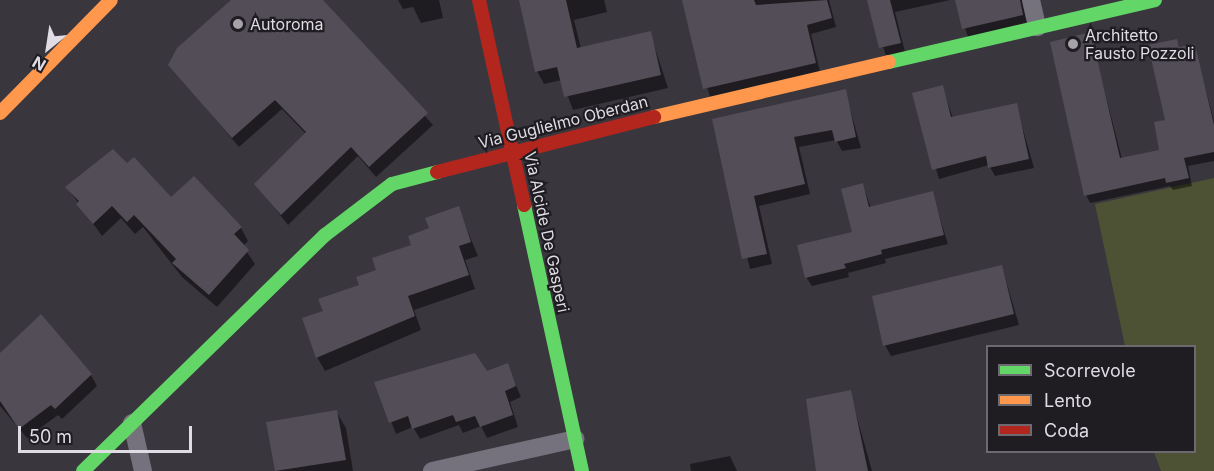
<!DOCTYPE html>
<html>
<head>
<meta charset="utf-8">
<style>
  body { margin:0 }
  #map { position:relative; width:1214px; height:471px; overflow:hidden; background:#39363d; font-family:Inter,sans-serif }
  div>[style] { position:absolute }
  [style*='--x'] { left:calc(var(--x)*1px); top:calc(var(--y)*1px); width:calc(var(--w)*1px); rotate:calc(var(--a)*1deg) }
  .green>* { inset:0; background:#4d5234 }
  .shadow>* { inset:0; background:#0007 }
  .building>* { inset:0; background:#524d57 }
  .street>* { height:18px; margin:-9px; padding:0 9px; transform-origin:9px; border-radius:9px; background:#75727e }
  .fast>* { height:14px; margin:-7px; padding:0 7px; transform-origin:7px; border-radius:7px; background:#63d668 }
  .slow>* { height:14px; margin:-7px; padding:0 7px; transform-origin:7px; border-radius:7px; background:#ff974d }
  .jam>* { height:14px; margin:-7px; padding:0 7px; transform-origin:7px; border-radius:7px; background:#b3261e }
  .dots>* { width:16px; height:16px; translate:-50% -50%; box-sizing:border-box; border:3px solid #1f1c22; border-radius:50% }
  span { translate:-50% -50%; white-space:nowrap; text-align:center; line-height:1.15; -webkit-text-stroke:4.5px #1f1c22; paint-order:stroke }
  .poi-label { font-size:16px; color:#dfdce4 }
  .left { translate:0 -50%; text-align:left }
  .street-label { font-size:16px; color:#dfdce4 }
  .legend { position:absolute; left:986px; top:345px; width:210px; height:108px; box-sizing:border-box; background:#1f1c22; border:2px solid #6c6970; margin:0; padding:8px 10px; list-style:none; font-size:18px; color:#dfdce4 }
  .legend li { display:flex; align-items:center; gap:12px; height:30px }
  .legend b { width:30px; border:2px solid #6c6970 }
  .north { position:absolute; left:18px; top:18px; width:60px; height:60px; -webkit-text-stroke:4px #1f1c22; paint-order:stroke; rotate:210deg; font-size:16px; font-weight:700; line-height:24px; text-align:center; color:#dfdce4 }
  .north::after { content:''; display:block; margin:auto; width:21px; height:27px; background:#dfdce4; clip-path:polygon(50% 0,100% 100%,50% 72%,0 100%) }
  .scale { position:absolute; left:18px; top:426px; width:174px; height:27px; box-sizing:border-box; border:3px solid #dfdce4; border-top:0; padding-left:8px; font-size:18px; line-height:21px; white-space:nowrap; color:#dfdce4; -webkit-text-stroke:4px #1f1c22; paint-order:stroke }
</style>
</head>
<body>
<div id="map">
  <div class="green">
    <div style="clip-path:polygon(1214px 178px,1214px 471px,1161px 471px,1154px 452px,1194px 452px,1194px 346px,1125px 346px,1095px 204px)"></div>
  </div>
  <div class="shadow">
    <div style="clip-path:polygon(234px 0,321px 0,433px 125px,376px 177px,358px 156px,288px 225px,256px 184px,306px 134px,282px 109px,239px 147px,170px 65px)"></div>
    <div style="clip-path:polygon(398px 0,439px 0,443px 18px,421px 23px,413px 7px,403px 9px)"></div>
    <div style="clip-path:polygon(520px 0,604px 0,607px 12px,574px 20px,581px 49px,650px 33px,668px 88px,573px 110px,562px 80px,544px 84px,537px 71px)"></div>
    <div style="clip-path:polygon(683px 0,829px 0,836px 27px,811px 34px,820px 72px,710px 97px)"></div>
    <div style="clip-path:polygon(869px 0,950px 0,895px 12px,905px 52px,886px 56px)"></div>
    <div style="clip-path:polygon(956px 0,1022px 0,1027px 24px,968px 37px)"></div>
    <div style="clip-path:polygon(1090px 34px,1122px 159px,1161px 151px,1176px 40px,1180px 48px,1194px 45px,1214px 121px,1214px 161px,1188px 166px,1192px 186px,1173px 190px,1170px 186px,1090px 203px,1086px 195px)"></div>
    <div style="clip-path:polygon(942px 87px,953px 118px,1016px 105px,1034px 168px,995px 176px,989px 165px,939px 179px,914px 94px)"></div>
    <div style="clip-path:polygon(845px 91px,861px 148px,842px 151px,836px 140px,799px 147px,810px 194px,759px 206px,772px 264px,750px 269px,714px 121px)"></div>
    <div style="clip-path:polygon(127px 166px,171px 199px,241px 228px,248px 241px,243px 246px,255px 264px,217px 307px,182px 277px,143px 227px,135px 234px,121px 218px,102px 236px,67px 187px)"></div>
    <div style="clip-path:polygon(863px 185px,871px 208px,932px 193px,948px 244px,885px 259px,886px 263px,848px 273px,849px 277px,812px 286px,806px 277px,854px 233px)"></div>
    <div style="clip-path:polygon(458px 208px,478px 256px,465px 260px,475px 289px,414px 310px,421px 330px,325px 371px,317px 357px,325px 312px)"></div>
    <div style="clip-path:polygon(1002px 267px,1019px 325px,891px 356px,885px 345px)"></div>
    <div style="clip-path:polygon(0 356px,91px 375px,97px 386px,62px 419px,58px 415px,27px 438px,0 406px)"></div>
    <div style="clip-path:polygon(507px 365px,521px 397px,510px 402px,518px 427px,487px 438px,481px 426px,463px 433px,459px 425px,420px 439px,413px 427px,396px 434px,376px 383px,486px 373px)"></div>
    <div style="clip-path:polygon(850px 392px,872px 471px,820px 471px)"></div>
    <div style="clip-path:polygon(336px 411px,346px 428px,353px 471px,276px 471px,268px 423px)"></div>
    <div style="clip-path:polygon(730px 456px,737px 471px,691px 471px,690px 464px)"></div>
  </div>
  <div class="building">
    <div style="clip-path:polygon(231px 0,323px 0,428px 113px,369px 167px,351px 147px,281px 215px,254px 184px,306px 132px,275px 100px,232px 138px,168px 65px,177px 48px)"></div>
    <div style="clip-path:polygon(519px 0,566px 0,577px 48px,651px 31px,661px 75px,564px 97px,557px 67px,535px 72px)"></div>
    <div style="clip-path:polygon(682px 0,754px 0,756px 5px,827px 0,832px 18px,807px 25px,816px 63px,703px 89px)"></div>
    <div style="clip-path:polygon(867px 0,890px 0,901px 43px,879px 48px)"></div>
    <div style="clip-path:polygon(955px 0,1020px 0,1023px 15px,962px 29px)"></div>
    <div style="clip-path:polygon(1091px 32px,1120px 158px,1159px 150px,1154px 122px,1165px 120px,1148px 45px,1177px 39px,1179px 47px,1195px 44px,1214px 125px,1214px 152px,1184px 158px,1189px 178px,1166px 183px,1165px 178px,1084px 196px,1050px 42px)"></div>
    <div style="clip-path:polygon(943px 85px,951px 117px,1017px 103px,1029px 159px,988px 168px,986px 156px,932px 170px,912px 93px)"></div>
    <div style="clip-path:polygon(846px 89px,856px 137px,835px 142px,832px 130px,794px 137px,805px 184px,754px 196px,767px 254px,742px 259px,712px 119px)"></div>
    <div style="clip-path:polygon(113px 149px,127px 163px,134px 157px,171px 197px,194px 176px,242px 227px,234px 234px,249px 250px,209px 295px,172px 263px,176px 259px,134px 215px,127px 222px,112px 206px,93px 224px,76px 204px,79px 201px,65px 187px)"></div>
    <div style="clip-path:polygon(863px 183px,869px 207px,933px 191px,944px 235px,881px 250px,882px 254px,844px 264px,846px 268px,805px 278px,797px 245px,852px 232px,841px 189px)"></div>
    <div style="clip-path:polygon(459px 206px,471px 242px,459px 246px,469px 275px,408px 296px,415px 316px,316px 358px,302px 318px,323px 311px,318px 299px,359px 285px,356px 277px,376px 270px,372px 258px,411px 245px,408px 236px,429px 228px,425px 218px)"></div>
    <div style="clip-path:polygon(1002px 265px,1014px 314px,883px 346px,872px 296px)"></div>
    <div style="clip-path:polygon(41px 314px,92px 374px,55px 409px,51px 405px,19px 429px,0 401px,0 353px)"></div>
    <div style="clip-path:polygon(475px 353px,487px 371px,508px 363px,516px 386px,505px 391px,513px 415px,480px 427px,475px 416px,456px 422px,453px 415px,412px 429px,408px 416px,389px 423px,374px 382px)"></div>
    <div style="clip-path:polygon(851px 390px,868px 471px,816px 471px,806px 399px)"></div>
    <div style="clip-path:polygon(337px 410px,346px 460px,275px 471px,266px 422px)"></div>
  </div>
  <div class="street">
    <div style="--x:1031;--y:0;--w:28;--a:77"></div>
    <div style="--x:132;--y:423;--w:49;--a:77.1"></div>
    <div style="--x:432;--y:471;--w:147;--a:-12.6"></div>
  </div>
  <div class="fast">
    <div style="--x:889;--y:62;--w:273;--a:-13.1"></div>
    <div style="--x:524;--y:205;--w:272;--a:77.7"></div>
    <div style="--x:83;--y:471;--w:338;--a:-44.3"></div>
    <div style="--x:325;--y:235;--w:84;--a:-37.3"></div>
    <div style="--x:392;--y:184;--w:47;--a:-14.9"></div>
  </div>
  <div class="slow">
    <div style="--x:0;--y:113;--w:158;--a:-45.5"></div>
    <div style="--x:654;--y:117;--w:241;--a:-13.2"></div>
  </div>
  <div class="jam">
    <div style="--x:479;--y:0;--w:210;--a:77.6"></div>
    <div style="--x:437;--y:172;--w:224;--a:-14.2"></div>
  </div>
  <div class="dots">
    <div style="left:238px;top:24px;background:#a5a2aa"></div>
    <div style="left:1073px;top:44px;background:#a5a2aa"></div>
  </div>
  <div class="poi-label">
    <span class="left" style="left:250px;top:24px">Autoroma</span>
    <span class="left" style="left:1085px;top:44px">Architetto<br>Fausto Pozzoli</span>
  </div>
  <div class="street-label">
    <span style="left:563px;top:122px;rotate:-14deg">Via Guglielmo Oberdan</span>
    <span style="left:547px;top:232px;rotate:78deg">Via Alcide De Gasperi</span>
  </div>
  <ul class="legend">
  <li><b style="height:8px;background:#63d668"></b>Scorrevole</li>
  <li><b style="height:8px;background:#ff974d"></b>Lento</li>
  <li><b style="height:8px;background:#b3261e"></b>Coda</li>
  </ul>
  <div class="north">N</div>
  <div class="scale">50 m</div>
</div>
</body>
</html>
